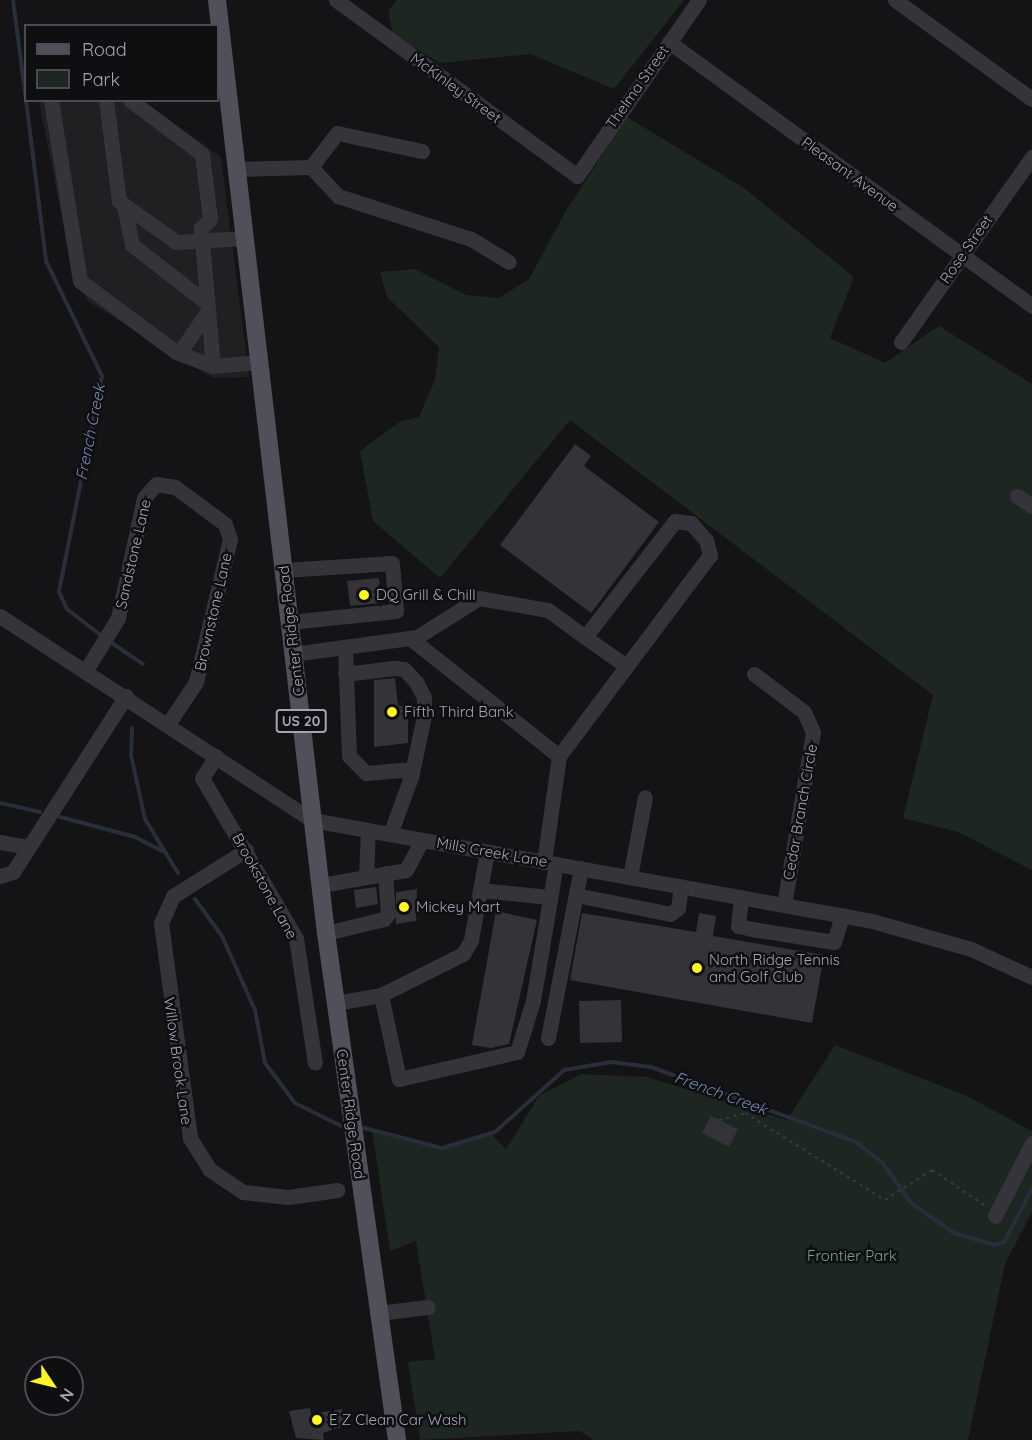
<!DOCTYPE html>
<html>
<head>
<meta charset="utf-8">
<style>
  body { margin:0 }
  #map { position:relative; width:1032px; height:1440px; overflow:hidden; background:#141416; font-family:Quicksand,sans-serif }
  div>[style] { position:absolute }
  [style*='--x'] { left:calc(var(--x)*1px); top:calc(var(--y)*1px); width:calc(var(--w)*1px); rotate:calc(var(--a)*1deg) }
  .built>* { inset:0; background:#202023 }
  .green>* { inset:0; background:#1d2621 }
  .stream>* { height:4px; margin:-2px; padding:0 2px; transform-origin:2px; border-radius:2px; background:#292e3b }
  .building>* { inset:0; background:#343438 }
  .path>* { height:2px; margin-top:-1px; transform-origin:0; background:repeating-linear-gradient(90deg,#3a3a42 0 3px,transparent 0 7.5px) }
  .minor>* { height:15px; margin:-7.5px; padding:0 7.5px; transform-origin:7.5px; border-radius:7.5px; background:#35343b }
  .major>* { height:18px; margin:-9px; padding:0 9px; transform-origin:9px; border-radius:9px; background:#51505a }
  .dots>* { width:16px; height:16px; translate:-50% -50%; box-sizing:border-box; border:3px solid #0f0f11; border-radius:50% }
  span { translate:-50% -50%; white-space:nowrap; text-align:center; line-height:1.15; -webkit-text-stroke:5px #0f0f11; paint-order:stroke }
  .shield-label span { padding:2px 4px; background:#0f0f11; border:2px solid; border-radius:4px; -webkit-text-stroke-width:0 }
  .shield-label { font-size:14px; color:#a4a4b7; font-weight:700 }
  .street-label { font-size:15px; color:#a4a4b7 }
  .poi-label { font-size:15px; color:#a4a4b7 }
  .left { translate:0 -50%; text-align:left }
  .park-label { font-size:15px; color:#7aa489 }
  .water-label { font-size:16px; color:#7887b5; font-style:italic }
  .legend { position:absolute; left:24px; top:24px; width:195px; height:78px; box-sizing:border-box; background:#0f0f11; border:2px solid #4b4b53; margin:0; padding:8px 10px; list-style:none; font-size:18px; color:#a4a4b7 }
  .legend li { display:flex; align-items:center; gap:12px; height:30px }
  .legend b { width:30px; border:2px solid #4b4b53 }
  .north { position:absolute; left:24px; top:1356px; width:60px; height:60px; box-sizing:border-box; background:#0f0f11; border:2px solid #4b4b53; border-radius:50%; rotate:125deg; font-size:16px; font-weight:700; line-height:24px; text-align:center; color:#a4a4b7 }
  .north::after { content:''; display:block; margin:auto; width:21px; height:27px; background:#fff622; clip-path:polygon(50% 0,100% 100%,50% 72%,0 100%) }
</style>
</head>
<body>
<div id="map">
  <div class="built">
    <div style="clip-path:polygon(39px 101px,143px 101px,221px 157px,249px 377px,213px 378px,89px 302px,74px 280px)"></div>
  </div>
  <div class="green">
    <div style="clip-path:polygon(397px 0,684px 0,614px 89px,531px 54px,440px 63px,393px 35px,388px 11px)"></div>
    <div style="clip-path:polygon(627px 117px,744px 188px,854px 277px,830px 338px,885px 363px,939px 326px,1032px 384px,1032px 870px,958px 832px,903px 818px,933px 695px,570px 420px,440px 578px,373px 521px,360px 451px,401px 421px,419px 417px,435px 380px,439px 347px,387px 297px,380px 272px,415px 269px,466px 295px,499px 298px,529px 279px,567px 209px)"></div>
    <div style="clip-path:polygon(835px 1045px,965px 1095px,1032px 1131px,1032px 1212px,1005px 1264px,968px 1440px,593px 1440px,580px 1431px,420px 1440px,408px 1362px,435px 1359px,416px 1241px,390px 1251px,372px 1129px,442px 1148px,490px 1133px,506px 1149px,539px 1096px,581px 1074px,647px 1077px,787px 1120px)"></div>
  </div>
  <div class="stream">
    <div style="--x:13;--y:0;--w:101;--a:82.6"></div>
    <div style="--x:26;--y:100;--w:162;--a:82.9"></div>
    <div style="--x:46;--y:261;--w:128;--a:64"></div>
    <div style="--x:102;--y:376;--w:220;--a:101.3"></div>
    <div style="--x:59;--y:592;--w:19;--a:65"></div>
    <div style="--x:67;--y:609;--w:46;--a:37.9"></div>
    <div style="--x:109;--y:641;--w:41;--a:34.1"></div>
    <div style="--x:132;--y:728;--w:27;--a:92"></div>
    <div style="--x:131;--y:755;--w:66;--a:77.7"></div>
    <div style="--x:145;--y:819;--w:63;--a:58.6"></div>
    <div style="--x:0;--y:803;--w:41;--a:12.7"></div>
    <div style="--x:60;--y:817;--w:78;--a:14.9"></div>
    <div style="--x:135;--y:837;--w:30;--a:27"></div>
    <div style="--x:195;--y:899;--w:46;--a:53.9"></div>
    <div style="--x:222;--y:936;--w:81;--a:66"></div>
    <div style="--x:255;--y:1010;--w:54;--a:79.3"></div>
    <div style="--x:265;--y:1063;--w:50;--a:53.1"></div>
    <div style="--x:295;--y:1103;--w:51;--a:26.6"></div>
    <div style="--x:364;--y:1128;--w:81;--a:14.4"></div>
    <div style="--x:442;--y:1148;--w:55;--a:-16.8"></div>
    <div style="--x:495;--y:1132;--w:93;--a:-41.9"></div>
    <div style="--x:564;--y:1070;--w:48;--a:-9.7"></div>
    <div style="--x:611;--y:1062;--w:40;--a:7.1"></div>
    <div style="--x:651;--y:1067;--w:218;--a:20.1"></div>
    <div style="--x:856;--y:1142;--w:33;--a:38"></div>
    <div style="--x:882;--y:1162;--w:50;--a:54.7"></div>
    <div style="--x:911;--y:1203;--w:52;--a:34.9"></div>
    <div style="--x:954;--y:1233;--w:43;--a:16.3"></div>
    <div style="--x:995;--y:1245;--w:9;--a:-18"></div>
    <div style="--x:1004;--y:1242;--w:60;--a:-62.2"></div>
  </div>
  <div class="building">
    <div style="clip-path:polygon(575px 444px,591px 456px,584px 466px,659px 522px,591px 613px,500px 545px)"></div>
    <div style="clip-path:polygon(379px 578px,382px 603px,350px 606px,347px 581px)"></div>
    <div style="clip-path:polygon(395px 678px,398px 705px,408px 709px,408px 743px,374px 747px,374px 680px)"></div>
    <div style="clip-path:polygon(376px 887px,378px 904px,356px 908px,354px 890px)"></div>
    <div style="clip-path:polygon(417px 889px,416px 921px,396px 924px,396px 892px)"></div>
    <div style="clip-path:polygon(496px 911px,537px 920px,509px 1044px,491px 1048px,472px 1045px)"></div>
    <div style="clip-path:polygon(582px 913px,696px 932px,699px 913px,716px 916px,713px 936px,824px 955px,812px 1023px,570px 980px)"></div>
    <div style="clip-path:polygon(621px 1000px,622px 1042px,580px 1043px,579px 1001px)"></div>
    <div style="clip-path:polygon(711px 1116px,738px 1129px,729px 1147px,702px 1133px)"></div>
    <div style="clip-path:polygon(310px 1408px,311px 1414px,342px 1409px,344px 1426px,323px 1433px,324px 1440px,296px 1438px,289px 1411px)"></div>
  </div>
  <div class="path">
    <div style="--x:719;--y:1120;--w:27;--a:-15"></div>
    <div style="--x:745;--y:1113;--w:165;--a:31.9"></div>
    <div style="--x:885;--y:1200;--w:56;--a:-32.6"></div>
    <div style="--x:932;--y:1170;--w:63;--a:33.9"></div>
  </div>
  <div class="minor">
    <div style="--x:336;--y:0;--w:298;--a:36.1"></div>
    <div style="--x:577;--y:176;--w:214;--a:-55.3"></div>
    <div style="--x:895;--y:0;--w:169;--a:35.9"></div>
    <div style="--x:669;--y:42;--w:449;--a:36"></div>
    <div style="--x:51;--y:100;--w:183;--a:80.9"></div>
    <div style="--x:80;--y:281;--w:119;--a:36.5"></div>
    <div style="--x:176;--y:352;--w:40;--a:21"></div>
    <div style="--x:106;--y:100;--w:102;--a:82.7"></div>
    <div style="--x:119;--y:201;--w:70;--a:35.7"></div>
    <div style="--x:176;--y:242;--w:69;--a:-3.3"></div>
    <div style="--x:130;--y:100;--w:90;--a:36.9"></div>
    <div style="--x:202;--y:154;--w:65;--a:83"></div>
    <div style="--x:210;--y:219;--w:13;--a:135"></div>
    <div style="--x:201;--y:228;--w:13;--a:86"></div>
    <div style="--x:202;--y:241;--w:125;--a:85"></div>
    <div style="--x:213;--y:366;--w:46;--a:-5"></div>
    <div style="--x:311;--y:167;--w:43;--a:-52.6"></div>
    <div style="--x:337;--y:133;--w:87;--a:12"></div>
    <div style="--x:237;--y:169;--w:74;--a:-1.5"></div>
    <div style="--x:311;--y:167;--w:40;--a:47"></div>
    <div style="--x:338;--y:196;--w:140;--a:17.9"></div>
    <div style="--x:471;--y:239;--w:44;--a:31.2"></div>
    <div style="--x:124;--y:205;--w:41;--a:78.7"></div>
    <div style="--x:132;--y:245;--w:95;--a:37.7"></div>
    <div style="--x:901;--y:342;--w:227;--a:-54.7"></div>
    <div style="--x:179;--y:353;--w:51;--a:-55.4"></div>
    <div style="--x:1017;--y:496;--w:18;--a:34"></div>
    <div style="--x:284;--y:570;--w:108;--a:-3.7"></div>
    <div style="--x:392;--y:563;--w:48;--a:85.2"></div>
    <div style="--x:396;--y:611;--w:107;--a:174.1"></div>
    <div style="--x:0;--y:616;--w:373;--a:33.2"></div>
    <div style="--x:312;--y:820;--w:569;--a:10.22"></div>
    <div style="--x:872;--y:921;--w:103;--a:15.8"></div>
    <div style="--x:971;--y:949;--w:67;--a:24.7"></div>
    <div style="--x:585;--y:637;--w:50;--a:35.3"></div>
    <div style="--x:410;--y:638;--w:190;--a:38.4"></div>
    <div style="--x:345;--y:647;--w:109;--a:87.9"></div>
    <div style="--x:349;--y:756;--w:24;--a:45"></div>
    <div style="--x:366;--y:773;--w:38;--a:-5"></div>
    <div style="--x:404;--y:770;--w:10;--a:45"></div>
    <div style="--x:411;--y:777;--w:61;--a:110.2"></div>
    <div style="--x:293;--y:654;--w:125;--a:-7.8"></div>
    <div style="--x:417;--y:637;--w:73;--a:-32.2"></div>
    <div style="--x:479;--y:598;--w:70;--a:9.9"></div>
    <div style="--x:548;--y:610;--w:46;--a:36.1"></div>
    <div style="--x:585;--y:637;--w:147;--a:-52.2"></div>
    <div style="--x:675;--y:521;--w:16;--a:7"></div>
    <div style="--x:691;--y:523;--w:23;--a:49"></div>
    <div style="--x:706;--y:540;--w:16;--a:75"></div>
    <div style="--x:710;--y:555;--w:251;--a:126.9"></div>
    <div style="--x:559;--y:756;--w:107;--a:98.1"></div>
    <div style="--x:86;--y:670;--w:61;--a:-58.4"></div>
    <div style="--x:118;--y:618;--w:123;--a:-77.8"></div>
    <div style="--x:144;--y:498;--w:18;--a:-49"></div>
    <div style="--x:156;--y:484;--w:19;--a:9"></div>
    <div style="--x:175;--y:487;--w:62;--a:36.5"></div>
    <div style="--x:225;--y:524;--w:16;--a:72"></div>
    <div style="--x:230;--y:539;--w:147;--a:103.4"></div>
    <div style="--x:196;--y:682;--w:50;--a:123.7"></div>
    <div style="--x:345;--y:674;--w:49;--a:-7"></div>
    <div style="--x:394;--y:668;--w:10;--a:6"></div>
    <div style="--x:404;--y:669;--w:18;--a:47"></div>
    <div style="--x:416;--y:682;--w:17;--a:62"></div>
    <div style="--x:424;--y:697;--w:19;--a:90"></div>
    <div style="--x:424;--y:716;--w:62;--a:102"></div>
    <div style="--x:754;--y:674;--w:63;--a:37.2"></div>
    <div style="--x:804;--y:712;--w:22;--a:66"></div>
    <div style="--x:813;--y:732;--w:175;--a:99.5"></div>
    <div style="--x:216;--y:756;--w:26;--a:122"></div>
    <div style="--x:202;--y:778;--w:186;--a:59.6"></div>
    <div style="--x:296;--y:938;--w:126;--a:81.4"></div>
    <div style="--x:0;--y:842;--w:29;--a:10"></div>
    <div style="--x:246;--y:850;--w:86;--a:147.8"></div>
    <div style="--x:173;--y:896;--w:30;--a:114"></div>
    <div style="--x:161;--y:923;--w:217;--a:82.3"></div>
    <div style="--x:190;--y:1138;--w:36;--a:58"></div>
    <div style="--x:209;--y:1169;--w:41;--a:34.1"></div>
    <div style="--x:243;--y:1192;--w:45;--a:6.3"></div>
    <div style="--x:288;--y:1197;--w:50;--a:-8"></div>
    <div style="--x:0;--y:876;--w:14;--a:-17"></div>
    <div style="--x:13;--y:872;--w:209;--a:-57.3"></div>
    <div style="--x:366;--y:877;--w:47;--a:-87.6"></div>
    <div style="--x:630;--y:877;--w:81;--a:-79.4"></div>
    <div style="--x:321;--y:885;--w:86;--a:-10"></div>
    <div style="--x:406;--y:870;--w:34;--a:-62"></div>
    <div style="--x:480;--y:890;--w:70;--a:5.7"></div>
    <div style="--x:576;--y:895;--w:96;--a:11.4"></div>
    <div style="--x:670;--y:914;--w:10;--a:-37"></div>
    <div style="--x:678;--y:908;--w:22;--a:-82"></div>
    <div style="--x:741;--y:897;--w:29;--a:96"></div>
    <div style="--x:738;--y:926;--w:14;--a:12"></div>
    <div style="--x:752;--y:929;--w:83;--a:9"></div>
    <div style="--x:834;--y:942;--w:28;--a:-73"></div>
    <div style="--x:326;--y:933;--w:60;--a:-13.6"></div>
    <div style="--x:384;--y:919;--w:6;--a:-51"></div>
    <div style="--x:388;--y:914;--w:41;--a:-94.2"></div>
    <div style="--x:381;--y:995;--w:92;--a:-26.6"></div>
    <div style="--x:463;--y:954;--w:16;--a:-60"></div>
    <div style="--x:471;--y:940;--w:90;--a:-79.8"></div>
    <div style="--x:336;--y:1003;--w:46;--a:-10.1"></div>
    <div style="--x:381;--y:995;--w:86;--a:77.9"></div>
    <div style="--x:399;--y:1079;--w:121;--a:-12.9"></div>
    <div style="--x:517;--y:1052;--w:53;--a:-72.6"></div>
    <div style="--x:533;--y:1001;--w:139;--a:-80.5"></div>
    <div style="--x:548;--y:1038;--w:173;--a:-79"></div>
    <div style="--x:995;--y:1216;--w:82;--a:-63.1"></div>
    <div style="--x:379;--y:1313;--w:49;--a:-7"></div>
  </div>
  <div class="major">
    <div style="--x:217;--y:0;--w:939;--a:83.34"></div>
    <div style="--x:326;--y:933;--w:512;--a:82.03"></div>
  </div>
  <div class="dots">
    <div style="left:364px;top:595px;background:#fff622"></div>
    <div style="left:392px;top:712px;background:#fff622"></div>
    <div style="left:404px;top:907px;background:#fff622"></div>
    <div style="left:697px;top:968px;background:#fff622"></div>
    <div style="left:317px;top:1420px;background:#fff622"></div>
  </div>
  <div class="shield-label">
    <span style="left:301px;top:721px">US 20</span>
  </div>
  <div class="street-label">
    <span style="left:637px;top:87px;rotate:-55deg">Thelma Street</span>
    <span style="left:456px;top:88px;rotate:36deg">McKinley Street</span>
    <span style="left:850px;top:174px;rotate:36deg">Pleasant Avenue</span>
    <span style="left:966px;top:249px;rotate:-55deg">Rose Street</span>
    <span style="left:133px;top:554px;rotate:-77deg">Sandstone Lane</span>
    <span style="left:213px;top:612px;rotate:-77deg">Brownstone Lane</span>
    <span style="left:291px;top:631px;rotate:-97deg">Center Ridge Road</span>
    <span style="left:800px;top:812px;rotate:-80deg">Cedar Branch Circle</span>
    <span style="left:492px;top:852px;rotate:10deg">Mills Creek Lane</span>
    <span style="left:265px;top:886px;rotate:61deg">Brookstone Lane</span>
    <span style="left:178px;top:1061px;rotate:82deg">Willow Brook Lane</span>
    <span style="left:351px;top:1114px;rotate:82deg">Center Ridge Road</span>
  </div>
  <div class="poi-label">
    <span class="left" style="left:376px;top:595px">DQ Grill &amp; Chill</span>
    <span class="left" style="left:404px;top:712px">Fifth Third Bank</span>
    <span class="left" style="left:416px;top:907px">Mickey Mart</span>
    <span class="left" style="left:709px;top:968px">North Ridge Tennis<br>and Golf Club</span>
    <span class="left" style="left:329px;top:1420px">E Z Clean Car Wash</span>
  </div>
  <div class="park-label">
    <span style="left:852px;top:1256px">Frontier Park</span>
  </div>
  <div class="water-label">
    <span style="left:90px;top:432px;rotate:-79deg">French Creek</span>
    <span style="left:721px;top:1093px;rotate:20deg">French Creek</span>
  </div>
  <ul class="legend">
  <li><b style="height:8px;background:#51505a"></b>Road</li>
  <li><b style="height:16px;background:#1d2621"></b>Park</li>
  </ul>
  <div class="north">N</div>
</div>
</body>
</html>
